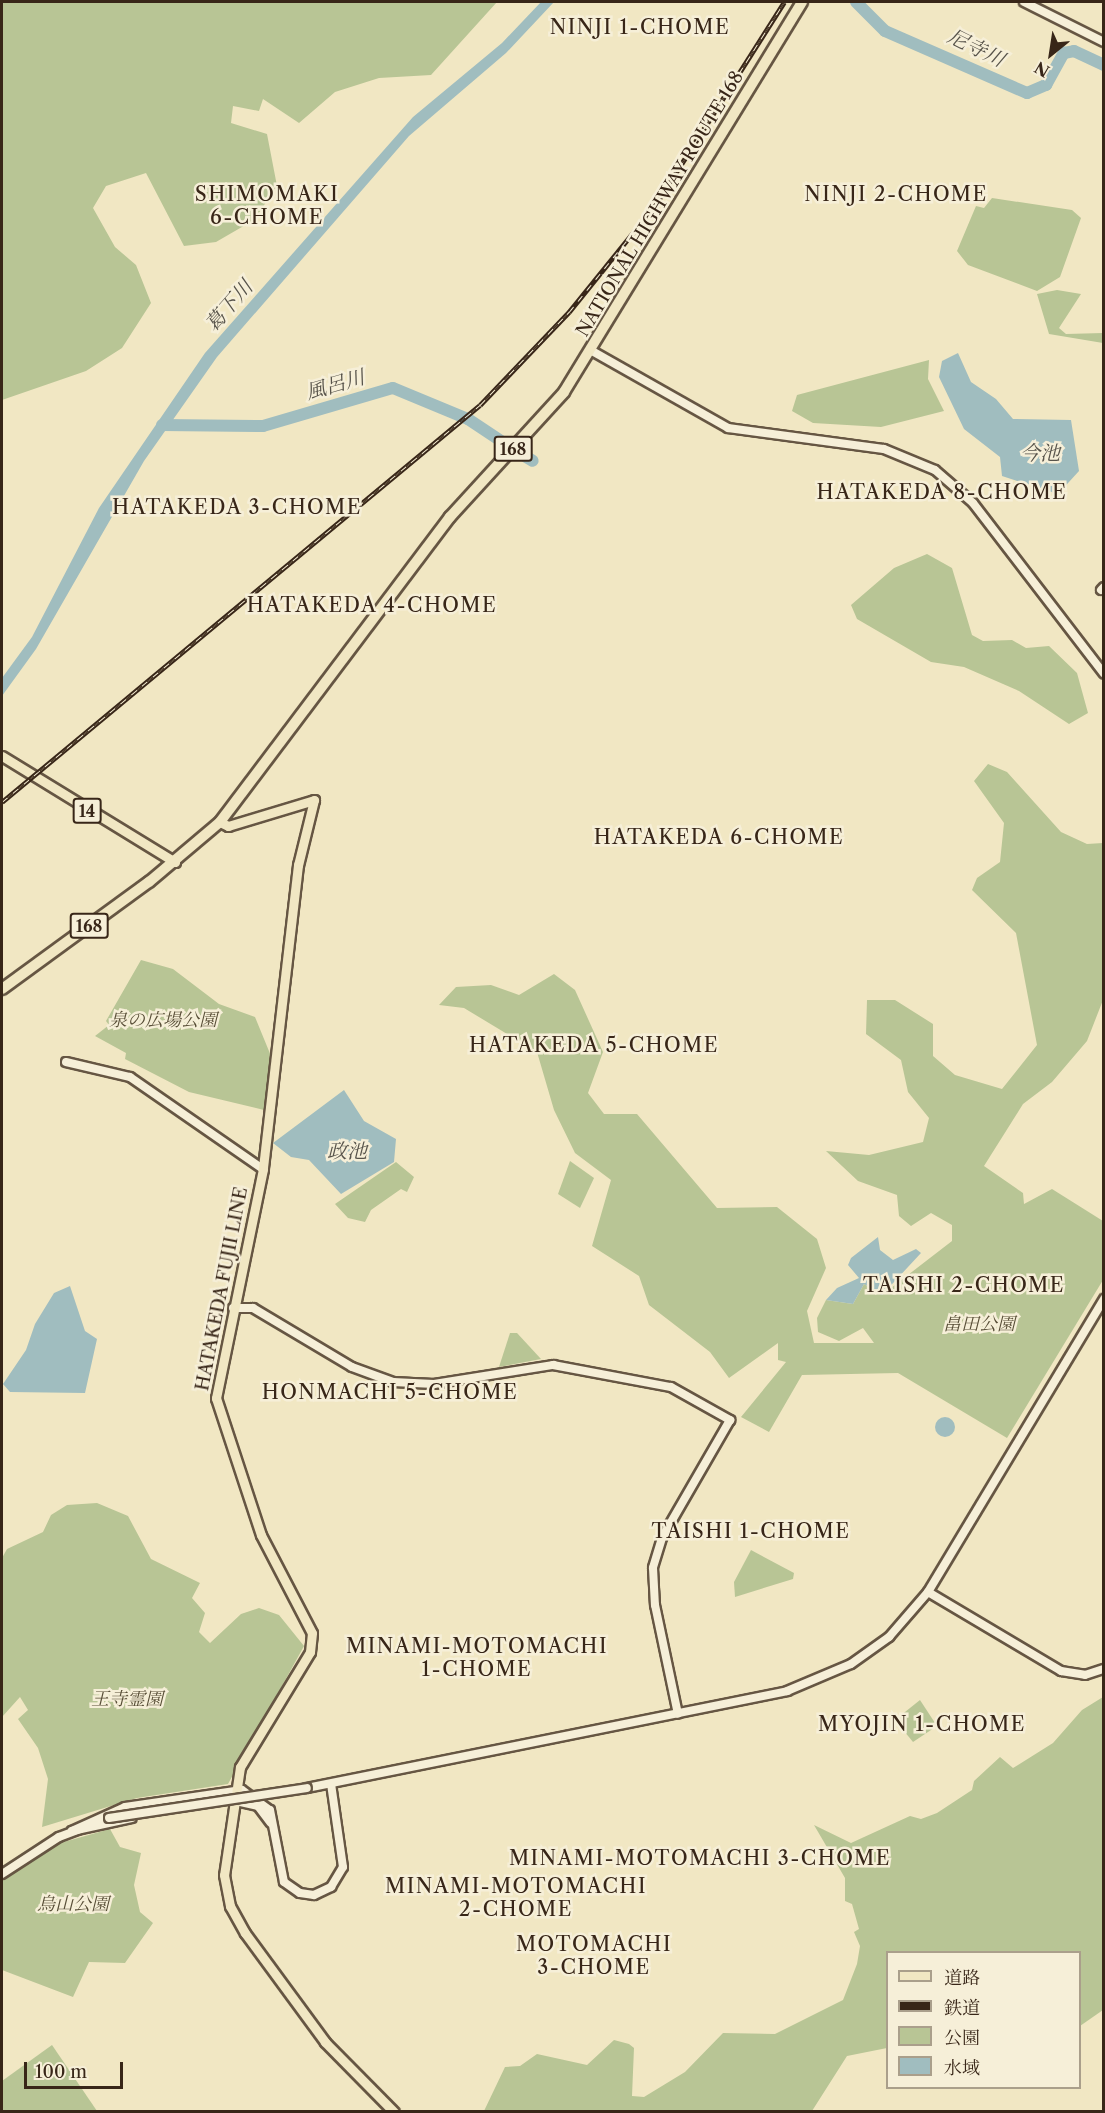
<!DOCTYPE html>
<html>
<head>
<meta charset="utf-8">
<style>
  body { margin:0 }
  #map { position:relative; width:1105px; height:2113px; overflow:hidden; background:#f1e7c3; font-family:"Libre Caslon Text","Noto Serif JP",serif }
  div>[style] { position:absolute }
  [style*='--x'] { left:calc(var(--x)*1px); top:calc(var(--y)*1px); width:calc(var(--w)*1px); rotate:calc(var(--a)*1deg) }
  .green>* { inset:0; background:#b8c595 }
  .water>* { inset:0; background:#a0bdbf }
  .round { border-radius:50% }
  .river>* { height:12px; margin:-6px; padding:0 6px; transform-origin:6px; border-radius:6px; background:#a0bdbf }
  .roads { filter:drop-shadow(2px 0 #665643) drop-shadow(-2px 0 #665643) drop-shadow(0 2px #665643) drop-shadow(0 -2px #665643) }
  .minor>* { height:8px; margin:-4px; padding:0 4px; transform-origin:4px; border-radius:4px; background:#f6efd8 }
  .major>* { height:9px; margin:-4.5px; padding:0 4.5px; transform-origin:4.5px; border-radius:4.5px; background:#f1e7c3 }
  .highway>* { height:10px; margin:-5px; padding:0 5px; transform-origin:5px; border-radius:5px; background:#f1e7c3 }
  .rail>* { height:4.5px; margin-top:-2.25px; transform-origin:0; background:repeating-linear-gradient(90deg,#f6efd8 0 7px,#382618 0 14px); box-sizing:border-box; border-block:2px solid #382618 }
  .bridges { filter:drop-shadow(2px 0 #665643) drop-shadow(-2px 0 #665643) drop-shadow(0 2px #665643) drop-shadow(0 -2px #665643) }
  .minor-bridge>* { height:8px; margin:-4px; padding:0 4px; transform-origin:4px; border-radius:4px; background:#f6efd8 }
  span { translate:-50% -50%; white-space:nowrap; text-align:center; line-height:1.15; -webkit-text-stroke:5px #f6efd8; paint-order:stroke }
  .shield-label span { padding:2px 4px; background:#f6efd8; border:2px solid; border-radius:4px; -webkit-text-stroke-width:0 }
  .shield-label { font-size:16px; color:#382618; font-weight:700 }
  .street-label { font-size:18px; color:#382618 }
  .park-label { font-size:18px; color:#584e37; font-style:italic }
  .neighbourhood-label { font-size:20px; color:#382618; letter-spacing:1.5px }
  .water-label { font-size:20px; color:#57534a; font-style:italic }
  .frame { position:absolute; inset:0; border:3px solid #382618; pointer-events:none }
  .legend { position:absolute; left:886px; top:1951px; width:195px; height:138px; box-sizing:border-box; background:#f6efd8; border:2px solid #aa9f8b; margin:0; padding:8px 10px; list-style:none; font-size:18px; color:#382618 }
  .legend li { display:flex; align-items:center; gap:12px; height:30px }
  .legend b { width:30px; border:2px solid #aa9f8b }
  .north { position:absolute; left:1021px; top:24px; width:60px; height:60px; -webkit-text-stroke:4px #f6efd8; paint-order:stroke; rotate:210deg; font-size:16px; font-weight:700; line-height:24px; text-align:center; color:#382618 }
  .north::after { content:''; display:block; margin:auto; width:21px; height:27px; background:#382618; clip-path:polygon(50% 0,100% 100%,50% 72%,0 100%) }
  .scale { position:absolute; left:24px; top:2062px; width:99px; height:27px; box-sizing:border-box; border:3px solid #382618; border-top:0; padding-left:8px; font-size:18px; line-height:21px; white-space:nowrap; color:#382618; -webkit-text-stroke:4px #f6efd8; paint-order:stroke }
</style>
</head>
<body>
<div id="map">
  <div class="green">
    <div style="clip-path:polygon(2px 2px,497px 2px,431px 75px,379px 78px,335px 92px,299px 123px,263px 99px,259px 111px,233px 106px,231px 123px,267px 134px,277px 186px,254px 220px,216px 242px,184px 246px,146px 173px,106px 186px,93px 208px,115px 247px,136px 265px,151px 303px,122px 348px,86px 371px,2px 400px)"></div>
    <div style="clip-path:polygon(992px 198px,1072px 210px,1081px 218px,1060px 277px,1037px 291px,968px 265px,957px 251px,976px 206px,984px 208px)"></div>
    <div style="clip-path:polygon(1057px 290px,1081px 294px,1059px 328px,1066px 334px,1103px 333px,1103px 343px,1049px 334px,1037px 294px)"></div>
    <div style="clip-path:polygon(929px 360px,928px 379px,944px 411px,881px 427px,813px 423px,792px 411px,797px 395px)"></div>
    <div style="clip-path:polygon(927px 554px,952px 568px,972px 635px,983px 641px,1012px 640px,1026px 648px,1049px 646px,1077px 673px,1088px 713px,1069px 724px,1019px 691px,964px 667px,931px 662px,857px 619px,851px 605px,894px 568px)"></div>
    <div style="clip-path:polygon(988px 764px,1007px 772px,1061px 832px,1087px 844px,1103px 843px,1103px 1000px,1087px 1041px,1052px 1082px,1023px 1104px,984px 1166px,1023px 1193px,1024px 1204px,1052px 1189px,1103px 1221px,1103px 1280px,1007px 1438px,898px 1373px,802px 1375px,769px 1432px,741px 1417px,786px 1362px,778px 1360px,778px 1343px,729px 1378px,710px 1352px,649px 1305px,639px 1276px,592px 1246px,611px 1180px,575px 1153px,554px 1110px,537px 1052px,464px 1008px,439px 1005px,456px 987px,491px 985px,519px 995px,554px 974px,575px 990px,603px 1052px,588px 1093px,604px 1114px,637px 1114px,717px 1208px,777px 1207px,817px 1239px,826px 1268px,807px 1311px,814px 1343px,874px 1343px,863px 1328px,839px 1341px,818px 1332px,817px 1318px,826px 1300px,853px 1304px,864px 1284px,882px 1295px,952px 1241px,952px 1225px,931px 1213px,911px 1226px,899px 1216px,897px 1195px,858px 1181px,826px 1151px,869px 1155px,923px 1142px,929px 1118px,908px 1092px,901px 1060px,866px 1034px,867px 1000px,895px 1000px,933px 1024px,933px 1056px,955px 1075px,1002px 1089px,1037px 1045px,1016px 933px,972px 890px,977px 878px,1000px 862px,1004px 823px,974px 781px)"></div>
    <div style="clip-path:polygon(141px 960px,173px 969px,219px 1004px,255px 1017px,271px 1056px,264px 1110px,189px 1092px,125px 1059px,126px 1053px,95px 1036px,109px 1025px,106px 1021px)"></div>
    <div style="clip-path:polygon(570px 1161px,594px 1178px,580px 1208px,558px 1194px)"></div>
    <div style="clip-path:polygon(396px 1162px,414px 1177px,407px 1192px,401px 1189px,371px 1210px,365px 1222px,348px 1218px,335px 1204px)"></div>
    <div style="clip-path:polygon(510px 1333px,517px 1333px,541px 1359px,499px 1367px)"></div>
    <div style="clip-path:polygon(97px 1503px,128px 1516px,151px 1559px,200px 1583px,192px 1598px,205px 1613px,199px 1632px,210px 1643px,241px 1614px,259px 1608px,279px 1615px,304px 1646px,228px 1784px,137px 1798px,42px 1827px,48px 1779px,38px 1748px,18px 1719px,28px 1710px,20px 1697px,2px 1717px,2px 1558px,7px 1549px,43px 1532px,51px 1515px,67px 1505px)"></div>
    <div style="clip-path:polygon(751px 1550px,794px 1573px,793px 1579px,735px 1597px,734px 1582px)"></div>
    <div style="clip-path:polygon(1103px 1697px,1103px 2010px,1080px 2026px,1080px 1952px,888px 1952px,887px 2048px,847px 2056px,812px 2111px,484px 2111px,505px 2067px,520px 2066px,537px 2054px,587px 2065px,614px 2040px,629px 2044px,634px 2048px,632px 2096px,644px 2097px,685px 2072px,723px 2033px,775px 2034px,843px 2000px,857px 1964px,860px 1946px,854px 1932px,859px 1929px,852px 1904px,845px 1901px,845px 1878px,814px 1825px,851px 1843px,910px 1816px,921px 1819px,937px 1813px,972px 1790px,974px 1781px,1000px 1757px,1013px 1768px,1053px 1743px,1082px 1710px)"></div>
    <div style="clip-path:polygon(920px 1700px,937px 1726px,913px 1742px,895px 1720px)"></div>
    <div style="clip-path:polygon(110px 1829px,120px 1847px,141px 1853px,134px 1885px,140px 1912px,153px 1923px,125px 1963px,89px 1962px,73px 1997px,2px 1970px,2px 1881px,53px 1845px)"></div>
    <div style="clip-path:polygon(52px 2045px,97px 2111px,2px 2111px,2px 2081px)"></div>
  </div>
  <div class="water">
    <div style="clip-path:polygon(541px 2px,554px 2px,506px 53px,409px 136px,217px 357px,144px 461px,36px 649px,2px 696px,2px 678px,32px 637px,99px 508px,205px 353px,413px 117px,502px 43px)"></div>
    <div style="clip-path:polygon(958px 353px,971px 382px,996px 399px,1013px 419px,1071px 420px,1079px 471px,1058px 494px,1002px 476px,1000px 457px,964px 429px,939px 377px,942px 361px)"></div>
    <div style="clip-path:polygon(344px 1090px,364px 1121px,396px 1139px,394px 1162px,341px 1194px,309px 1160px,291px 1157px,273px 1143px)"></div>
    <div style="clip-path:polygon(878px 1237px,880px 1250px,893px 1260px,916px 1249px,921px 1253px,882px 1295px,864px 1284px,853px 1304px,826px 1300px,837px 1288px,859px 1278px,848px 1265px,851px 1258px)"></div>
    <div style="clip-path:polygon(70px 1286px,85px 1331px,97px 1339px,85px 1393px,10px 1392px,3px 1384px,26px 1350px,35px 1324px,54px 1293px)"></div>
    <div class="round" style="left:935px;top:1417px;width:20px;height:20px"></div>
  </div>
  <div class="river">
    <div style="--x:856;--y:2;--w:41;--a:45"></div>
    <div style="--x:885;--y:31;--w:155;--a:23.6"></div>
    <div style="--x:1027;--y:93;--w:21;--a:-23"></div>
    <div style="--x:1046;--y:85;--w:37;--a:-61"></div>
    <div style="--x:1064;--y:53;--w:10;--a:-11"></div>
    <div style="--x:1074;--y:51;--w:33;--a:25"></div>
    <div style="--x:162;--y:425;--w:101;--a:0.6"></div>
    <div style="--x:263;--y:426;--w:135;--a:-16.3"></div>
    <div style="--x:393;--y:388;--w:81;--a:22.5"></div>
    <div style="--x:468;--y:419;--w:47;--a:33.7"></div>
    <div style="--x:518;--y:452;--w:17;--a:31"></div>
  </div>
  <div class="roads">
    <div class="minor">
      <div style="--x:1024;--y:2;--w:89;--a:26.6"></div>
      <div style="--x:592;--y:351;--w:156;--a:29.5"></div>
      <div style="--x:728;--y:428;--w:157;--a:7.7"></div>
      <div style="--x:884;--y:449;--w:55;--a:22.4"></div>
      <div style="--x:935;--y:470;--w:50;--a:41"></div>
      <div style="--x:973;--y:503;--w:215;--a:52.5"></div>
      <div style="--x:1101;--y:590;--w:4;--a:-45"></div>
      <div style="--x:66;--y:1062;--w:66;--a:13.2"></div>
      <div style="--x:130;--y:1077;--w:162;--a:34.7"></div>
      <div style="--x:233;--y:1308;--w:20;--a:0"></div>
      <div style="--x:253;--y:1308;--w:115;--a:30.8"></div>
      <div style="--x:352;--y:1367;--w:44;--a:20.1"></div>
      <div style="--x:393;--y:1382;--w:41;--a:2.8"></div>
      <div style="--x:434;--y:1384;--w:121;--a:-9.1"></div>
      <div style="--x:553;--y:1365;--w:120;--a:10.6"></div>
      <div style="--x:671;--y:1387;--w:68;--a:29.2"></div>
      <div style="--x:730;--y:1420;--w:136;--a:120"></div>
      <div style="--x:662;--y:1538;--w:31;--a:107"></div>
      <div style="--x:653;--y:1568;--w:37;--a:87"></div>
      <div style="--x:655;--y:1605;--w:111;--a:78.1"></div>
      <div style="--x:928;--y:1592;--w:155;--a:30.7"></div>
      <div style="--x:1061;--y:1671;--w:24;--a:9"></div>
      <div style="--x:1085;--y:1675;--w:20;--a:-18"></div>
      <div style="--x:307;--y:1788;--w:490;--a:-11.4"></div>
      <div style="--x:787;--y:1691;--w:69;--a:-22.9"></div>
      <div style="--x:851;--y:1664;--w:47;--a:-35.4"></div>
      <div style="--x:889;--y:1637;--w:60;--a:-49.1"></div>
      <div style="--x:928;--y:1592;--w:342;--a:-59"></div>
      <div style="--x:236;--y:1801;--w:23;--a:13"></div>
      <div style="--x:258;--y:1806;--w:21;--a:53"></div>
      <div style="--x:72;--y:1831;--w:58;--a:-24.4"></div>
      <div style="--x:125;--y:1807;--w:118;--a:-8.3"></div>
      <div style="--x:242;--y:1790;--w:34;--a:36"></div>
      <div style="--x:270;--y:1810;--w:73;--a:79"></div>
      <div style="--x:284;--y:1882;--w:19;--a:35"></div>
      <div style="--x:300;--y:1893;--w:14;--a:8"></div>
      <div style="--x:314;--y:1895;--w:19;--a:-25"></div>
      <div style="--x:331;--y:1887;--w:23;--a:-59"></div>
      <div style="--x:343;--y:1867;--w:84;--a:-98.2"></div>
      <div style="--x:72;--y:1831;--w:61;--a:-12.2"></div>
      <div style="--x:2;--y:1874;--w:68;--a:-33"></div>
      <div style="--x:59;--y:1837;--w:53;--a:-20.8"></div>
    </div>
    <div class="major">
      <div style="--x:2;--y:756;--w:203;--a:31.5"></div>
      <div style="--x:220;--y:822;--w:9;--a:27"></div>
      <div style="--x:228;--y:826;--w:90;--a:-16.8"></div>
      <div style="--x:314;--y:800;--w:67;--a:103.8"></div>
      <div style="--x:298;--y:865;--w:306;--a:96.6"></div>
      <div style="--x:263;--y:1169;--w:234;--a:101.6"></div>
      <div style="--x:216;--y:1398;--w:144;--a:71.8"></div>
      <div style="--x:261;--y:1535;--w:110;--a:62.5"></div>
      <div style="--x:312;--y:1633;--w:19;--a:96"></div>
      <div style="--x:310;--y:1652;--w:135;--a:121.3"></div>
      <div style="--x:240;--y:1767;--w:109;--a:98.4"></div>
      <div style="--x:224;--y:1875;--w:32;--a:79"></div>
      <div style="--x:230;--y:1906;--w:31;--a:61"></div>
      <div style="--x:245;--y:1933;--w:135;--a:53.7"></div>
      <div style="--x:325;--y:2042;--w:98;--a:45.4"></div>
    </div>
    <div class="highway">
      <div style="--x:2;--y:989;--w:182;--a:-36.1"></div>
      <div style="--x:149;--y:882;--w:93;--a:-40.2"></div>
      <div style="--x:220;--y:822;--w:382;--a:-53"></div>
      <div style="--x:450;--y:517;--w:169;--a:-47.6"></div>
      <div style="--x:564;--y:392;--w:457;--a:-58.6"></div>
    </div>
  </div>
  <div class="rail">
    <div style="--x:2;--y:802;--w:621;--a:-39.71"></div>
    <div style="--x:480;--y:405;--w:129;--a:-46.3"></div>
    <div style="--x:569;--y:312;--w:139;--a:-51.1"></div>
    <div style="--x:656;--y:204;--w:239;--a:-57.6"></div>
  </div>
  <div class="bridges">
    <div class="minor-bridge">
      <div style="--x:109;--y:1818;--w:200;--a:-8.6"></div>
    </div>
  </div>
  <div class="shield-label">
    <span style="left:513px;top:449px">168</span>
    <span style="left:87px;top:811px">14</span>
    <span style="left:89px;top:926px">168</span>
  </div>
  <div class="street-label">
    <span style="left:660px;top:204px;rotate:-59deg">NATIONAL HIGHWAY ROUTE 168</span>
    <span style="left:222px;top:1289px;rotate:-79deg">HATAKEDA FUJII LINE</span>
  </div>
  <div class="park-label">
    <span style="left:163px;top:1020px">泉の広場公園</span>
    <span style="left:979px;top:1324px">畠田公園</span>
    <span style="left:127px;top:1699px">王寺霊園</span>
    <span style="left:73px;top:1904px">烏山公園</span>
  </div>
  <div class="neighbourhood-label">
    <span style="left:640px;top:27px">NINJI 1-CHOME</span>
    <span style="left:267px;top:206px">SHIMOMAKI<br>6-CHOME</span>
    <span style="left:896px;top:194px">NINJI 2-CHOME</span>
    <span style="left:942px;top:492px">HATAKEDA 8-CHOME</span>
    <span style="left:237px;top:507px">HATAKEDA 3-CHOME</span>
    <span style="left:372px;top:605px">HATAKEDA 4-CHOME</span>
    <span style="left:719px;top:837px">HATAKEDA 6-CHOME</span>
    <span style="left:594px;top:1045px">HATAKEDA 5-CHOME</span>
    <span style="left:964px;top:1285px">TAISHI 2-CHOME</span>
    <span style="left:390px;top:1392px">HONMACHI 5-CHOME</span>
    <span style="left:751px;top:1531px">TAISHI 1-CHOME</span>
    <span style="left:477px;top:1658px">MINAMI-MOTOMACHI<br>1-CHOME</span>
    <span style="left:922px;top:1724px">MYOJIN 1-CHOME</span>
    <span style="left:700px;top:1858px">MINAMI-MOTOMACHI 3-CHOME</span>
    <span style="left:516px;top:1898px">MINAMI-MOTOMACHI<br>2-CHOME</span>
    <span style="left:594px;top:1956px">MOTOMACHI<br>3-CHOME</span>
  </div>
  <div class="water-label">
    <span style="left:976px;top:48px;rotate:26deg">尼寺川</span>
    <span style="left:229px;top:306px;rotate:-49deg">葛下川</span>
    <span style="left:335px;top:385px;rotate:-16deg">風呂川</span>
    <span style="left:1040px;top:453px">今池</span>
    <span style="left:347px;top:1151px">政池</span>
  </div>
  <div class="frame"></div>
  <ul class="legend">
  <li><b style="height:8px;background:#f1e7c3"></b>道路</li>
  <li><b style="height:8px;background:#382618"></b>鉄道</li>
  <li><b style="height:16px;background:#b8c595"></b>公園</li>
  <li><b style="height:16px;background:#a0bdbf"></b>水域</li>
  </ul>
  <div class="north">N</div>
  <div class="scale">100 m</div>
</div>
</body>
</html>
